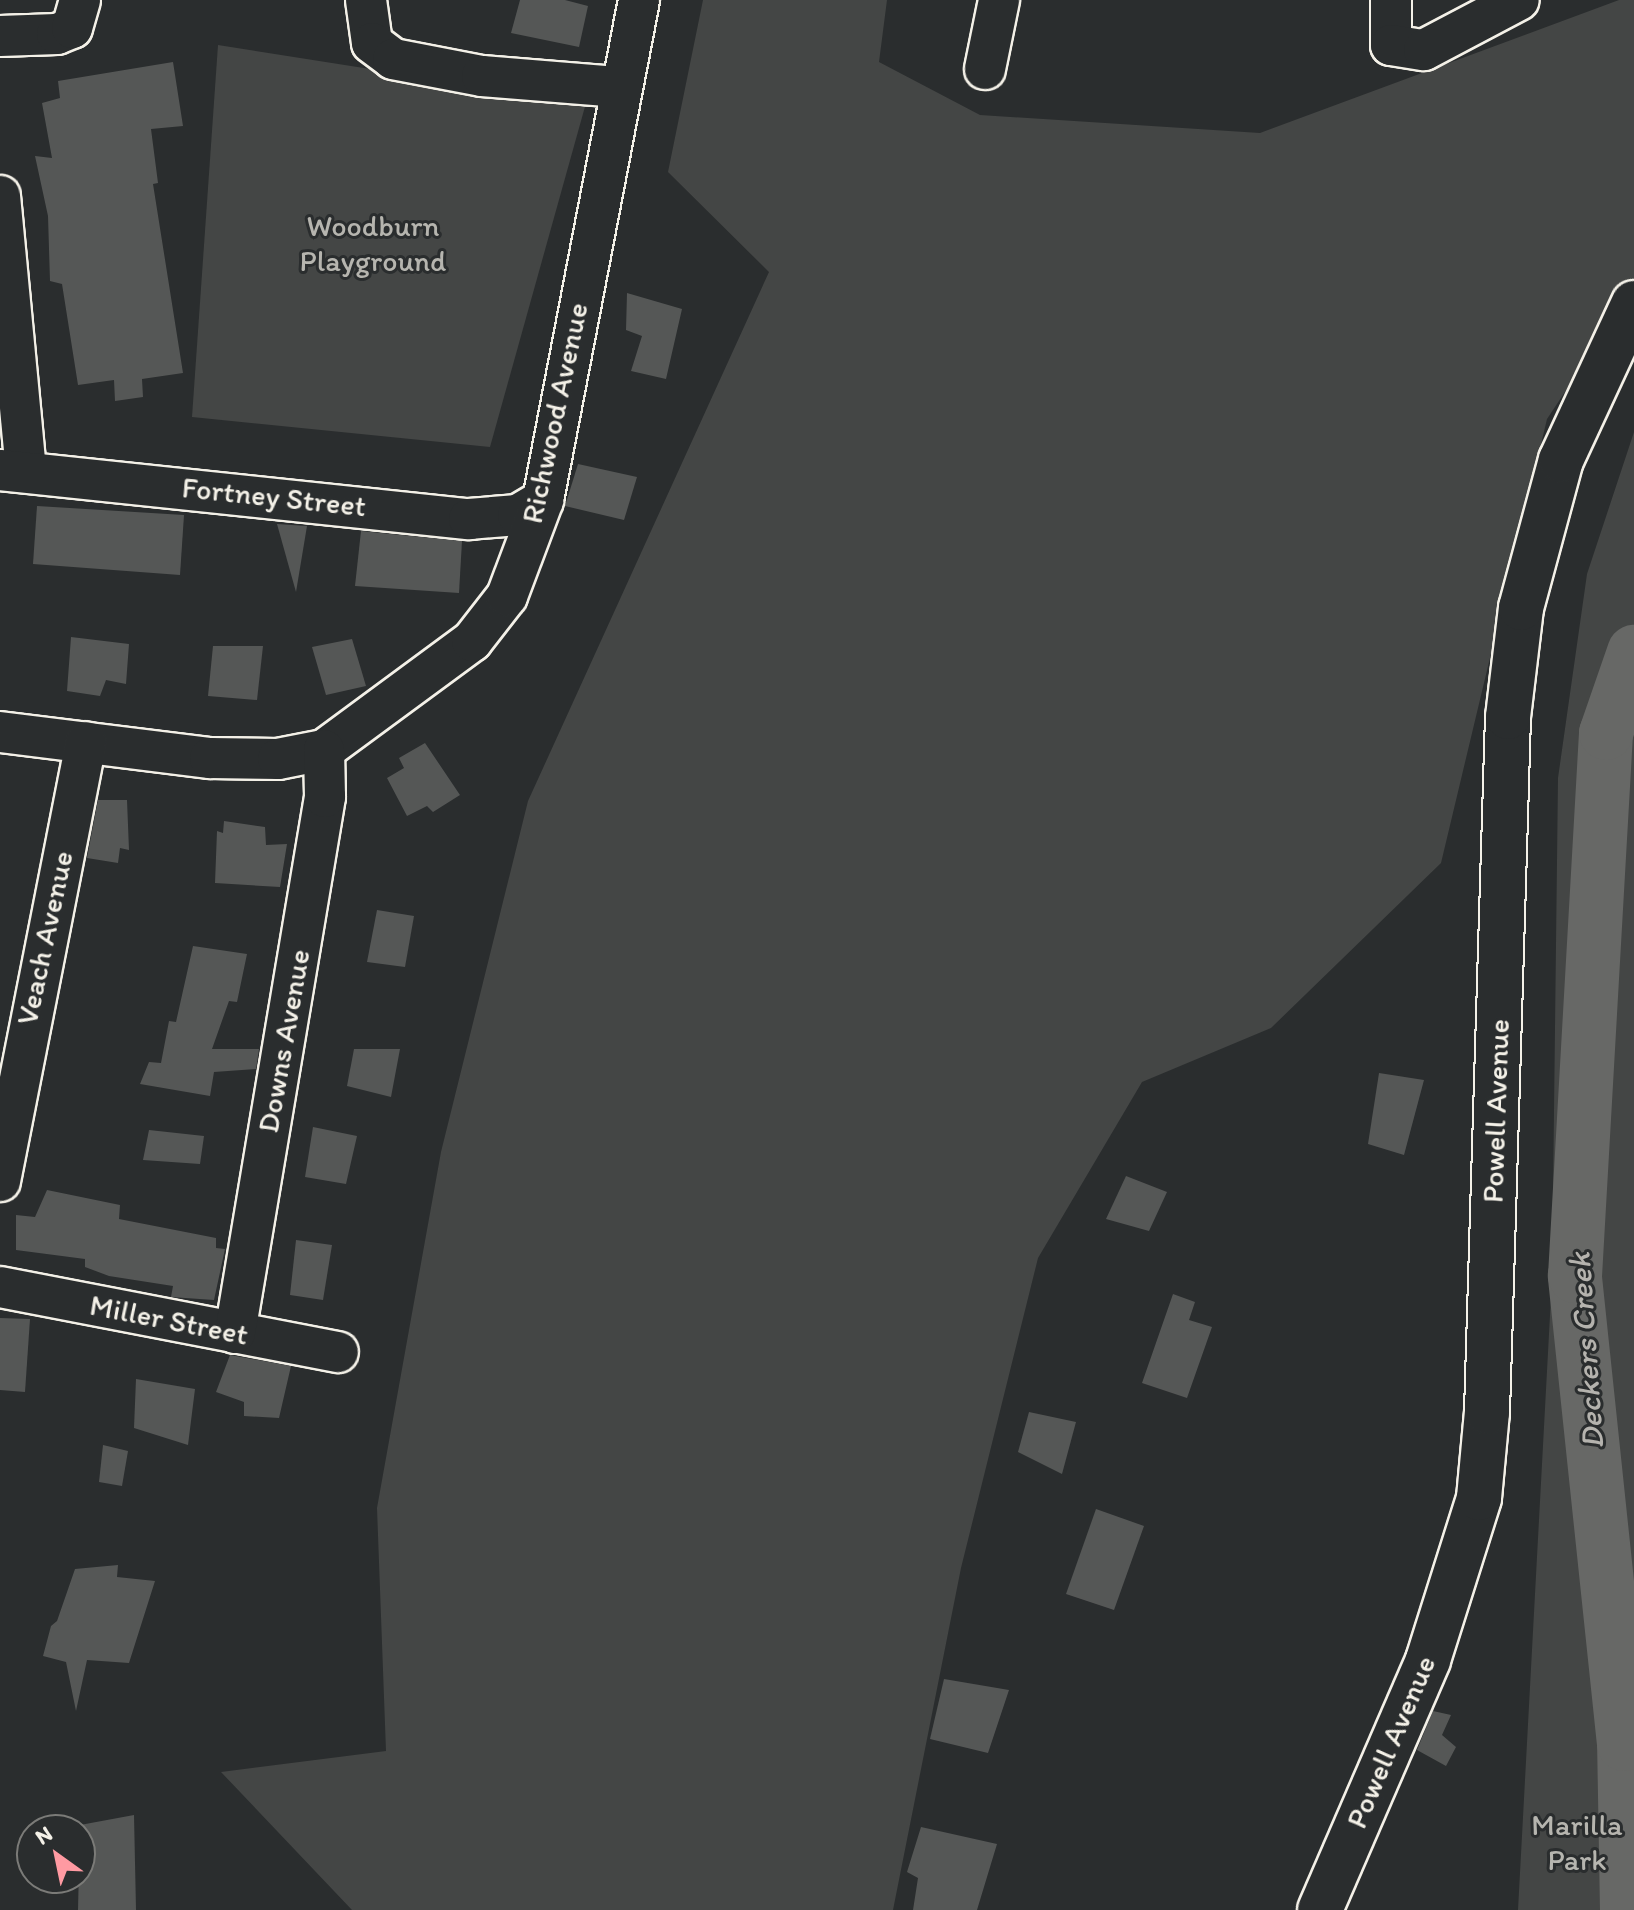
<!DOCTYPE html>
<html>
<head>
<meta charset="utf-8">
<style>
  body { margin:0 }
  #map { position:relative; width:1634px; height:1910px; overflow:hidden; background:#2a2d2e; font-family:Itim,sans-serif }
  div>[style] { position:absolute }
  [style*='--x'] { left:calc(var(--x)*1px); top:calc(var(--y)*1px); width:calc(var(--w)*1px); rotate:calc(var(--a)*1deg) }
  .green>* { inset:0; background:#444645 }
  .river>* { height:54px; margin:-27px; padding:0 27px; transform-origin:27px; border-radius:27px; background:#676866 }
  .building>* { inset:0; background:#555756 }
  .roads { filter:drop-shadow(2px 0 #f4f1e8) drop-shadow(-2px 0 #f4f1e8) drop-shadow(0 2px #f4f1e8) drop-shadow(0 -2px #f4f1e8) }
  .minor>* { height:40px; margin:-20px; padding:0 20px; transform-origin:20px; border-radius:20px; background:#2a2d2e }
  .major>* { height:44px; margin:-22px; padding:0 22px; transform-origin:22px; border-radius:22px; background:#2a2d2e }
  span { translate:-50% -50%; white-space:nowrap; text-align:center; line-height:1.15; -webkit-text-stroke:6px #2a2d2e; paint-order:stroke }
  .park-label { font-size:30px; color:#b6b5af }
  .street-label { font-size:30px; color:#f4f1e8 }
  .water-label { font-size:32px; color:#b5b3ae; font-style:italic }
  .north { position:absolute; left:16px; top:1814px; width:80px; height:80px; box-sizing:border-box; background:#2a2d2e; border:2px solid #7b7b78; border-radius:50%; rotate:327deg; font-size:22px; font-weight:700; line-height:32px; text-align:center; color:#f4f1e8 }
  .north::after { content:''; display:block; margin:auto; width:28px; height:36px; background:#ff9aa2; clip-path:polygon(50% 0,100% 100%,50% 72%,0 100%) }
</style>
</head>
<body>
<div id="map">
  <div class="green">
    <div style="clip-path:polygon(703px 0,887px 0,879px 62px,980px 115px,1260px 133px,1619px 0,1634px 0,1634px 288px,1547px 419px,1441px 863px,1271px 1028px,1142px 1082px,1038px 1258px,961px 1568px,893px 1910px,352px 1910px,221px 1772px,386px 1751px,377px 1508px,441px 1152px,528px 801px,769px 272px,668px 172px)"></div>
    <div style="clip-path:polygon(218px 45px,586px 103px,490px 447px,192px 417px)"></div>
    <div style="clip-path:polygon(1634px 432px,1634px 1910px,1518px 1910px,1552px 1278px,1558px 778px,1587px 574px)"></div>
  </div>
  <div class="river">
    <div style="--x:1627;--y:1910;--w:166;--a:-91"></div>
    <div style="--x:1624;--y:1744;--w:471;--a:-96"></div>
    <div style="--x:1575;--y:1276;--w:544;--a:-86.73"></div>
    <div style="--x:1606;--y:733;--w:86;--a:-70.9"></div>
  </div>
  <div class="building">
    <div style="clip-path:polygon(520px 0,565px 0,588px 6px,579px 47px,511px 33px)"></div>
    <div style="clip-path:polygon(173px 62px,183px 126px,151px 129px,158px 183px,153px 184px,183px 373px,142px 379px,143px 397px,115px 401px,114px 380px,78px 385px,62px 284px,50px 281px,48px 216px,35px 156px,52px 158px,42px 103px,60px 98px,58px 81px)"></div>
    <div style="clip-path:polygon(627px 293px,682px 309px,666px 379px,631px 371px,642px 336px,626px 330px)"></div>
    <div style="clip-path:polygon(578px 464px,637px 477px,624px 520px,565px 506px)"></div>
    <div style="clip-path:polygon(37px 506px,184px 515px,180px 575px,33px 564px)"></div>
    <div style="clip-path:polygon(277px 524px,307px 526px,296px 592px)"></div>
    <div style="clip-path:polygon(361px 531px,462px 541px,459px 593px,355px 586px)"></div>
    <div style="clip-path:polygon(71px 637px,129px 644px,126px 684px,106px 680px,100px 696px,67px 691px)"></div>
    <div style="clip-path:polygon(352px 639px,366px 686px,326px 695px,312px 647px)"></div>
    <div style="clip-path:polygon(213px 646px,263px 646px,257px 700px,208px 696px)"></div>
    <div style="clip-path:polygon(425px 743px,460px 795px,433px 812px,427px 806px,407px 816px,387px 778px,404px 768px,399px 758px)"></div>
    <div style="clip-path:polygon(98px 800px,127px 800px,129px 850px,120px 848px,118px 863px,87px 858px)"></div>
    <div style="clip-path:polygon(224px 821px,265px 827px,266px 845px,287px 844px,280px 887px,215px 883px,217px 831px,223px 833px)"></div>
    <div style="clip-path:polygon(377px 910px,414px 916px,405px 967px,367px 962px)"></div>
    <div style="clip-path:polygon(193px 946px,247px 954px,237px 1002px,229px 1001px,212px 1049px,259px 1049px,256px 1069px,214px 1072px,210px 1096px,140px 1084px,149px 1062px,161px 1063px,169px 1021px,176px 1022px)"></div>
    <div style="clip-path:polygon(354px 1049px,400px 1049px,391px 1097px,347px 1086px)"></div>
    <div style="clip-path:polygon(1379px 1073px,1424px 1080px,1404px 1155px,1368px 1144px)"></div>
    <div style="clip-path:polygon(313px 1127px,357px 1136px,346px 1184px,305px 1177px)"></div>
    <div style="clip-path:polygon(149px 1130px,204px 1136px,200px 1164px,143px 1160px)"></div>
    <div style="clip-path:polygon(1126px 1176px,1167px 1192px,1149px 1231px,1106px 1219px)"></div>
    <div style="clip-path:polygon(47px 1190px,120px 1205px,119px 1219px,216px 1238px,216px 1248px,225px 1249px,214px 1300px,171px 1297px,173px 1286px,109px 1276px,85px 1267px,85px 1259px,16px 1250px,16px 1215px,35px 1217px)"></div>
    <div style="clip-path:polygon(296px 1240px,332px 1245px,323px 1300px,290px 1295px)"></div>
    <div style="clip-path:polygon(1173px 1294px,1195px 1302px,1189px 1320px,1212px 1327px,1187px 1398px,1142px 1383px)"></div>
    <div style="clip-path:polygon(0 1318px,30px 1319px,25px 1392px,0 1390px)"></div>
    <div style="clip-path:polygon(230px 1355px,291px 1366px,279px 1418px,244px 1416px,244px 1402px,216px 1392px)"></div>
    <div style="clip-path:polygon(136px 1379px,195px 1389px,188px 1445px,134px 1428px)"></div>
    <div style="clip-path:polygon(1029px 1412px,1076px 1422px,1062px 1474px,1018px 1452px)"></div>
    <div style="clip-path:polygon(103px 1445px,128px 1451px,122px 1486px,99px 1482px)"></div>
    <div style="clip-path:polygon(1096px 1509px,1144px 1526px,1114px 1610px,1066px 1594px)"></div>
    <div style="clip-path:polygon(118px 1565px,117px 1577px,155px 1581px,129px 1663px,87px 1660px,76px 1711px,66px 1662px,43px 1656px,51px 1626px,57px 1621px,75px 1569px)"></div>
    <div style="clip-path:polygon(944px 1679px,1009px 1690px,988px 1753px,930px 1739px)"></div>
    <div style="clip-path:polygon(1433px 1711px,1451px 1715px,1442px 1735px,1456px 1747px,1446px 1766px,1417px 1750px)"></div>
    <div style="clip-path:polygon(134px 1815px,136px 1910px,78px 1910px,80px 1825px)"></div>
    <div style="clip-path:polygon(921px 1827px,997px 1844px,977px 1910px,913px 1910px,918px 1878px,907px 1872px)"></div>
  </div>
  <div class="roads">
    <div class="minor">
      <div style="--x:366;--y:0;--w:43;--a:82.1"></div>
      <div style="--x:372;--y:43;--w:26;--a:37"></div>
      <div style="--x:393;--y:59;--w:91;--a:10.8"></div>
      <div style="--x:482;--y:76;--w:138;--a:4.6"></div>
      <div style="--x:1391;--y:0;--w:45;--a:90"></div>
      <div style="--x:1391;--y:45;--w:33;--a:9"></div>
      <div style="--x:1424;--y:50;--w:107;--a:-27.8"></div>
      <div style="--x:0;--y:36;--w:57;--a:-2"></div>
      <div style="--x:57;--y:34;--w:16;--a:-22"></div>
      <div style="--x:72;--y:28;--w:29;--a:-74"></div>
      <div style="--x:985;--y:69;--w:70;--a:-78.5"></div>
      <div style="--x:0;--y:196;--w:277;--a:84.6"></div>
      <div style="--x:0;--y:470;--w:472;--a:6"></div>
      <div style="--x:469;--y:519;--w:49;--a:-4.7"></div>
      <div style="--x:518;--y:515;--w:29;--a:-31"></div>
      <div style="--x:0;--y:732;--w:212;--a:7.1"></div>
      <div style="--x:210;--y:758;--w:68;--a:0.8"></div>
      <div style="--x:278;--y:759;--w:47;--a:-11.1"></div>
      <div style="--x:324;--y:750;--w:184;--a:-36.4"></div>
      <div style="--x:472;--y:641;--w:57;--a:-52.1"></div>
      <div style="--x:507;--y:596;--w:103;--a:-69.4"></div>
      <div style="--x:543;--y:500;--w:509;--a:-79.13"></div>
      <div style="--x:0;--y:1181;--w:447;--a:-78.9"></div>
      <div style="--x:0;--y:1287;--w:344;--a:10.9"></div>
      <div style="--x:235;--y:1333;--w:544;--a:-80.47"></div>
      <div style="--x:325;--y:797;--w:47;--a:-91.2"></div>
    </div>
    <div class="major">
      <div style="--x:1320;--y:1910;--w:272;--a:-66.6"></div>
      <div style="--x:1428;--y:1660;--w:170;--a:-72.5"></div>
      <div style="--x:1479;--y:1498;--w:86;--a:-84.7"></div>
      <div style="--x:1487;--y:1412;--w:695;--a:-88.27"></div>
      <div style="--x:1508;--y:717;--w:110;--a:-83.2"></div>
      <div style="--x:1521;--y:608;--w:153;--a:-74.9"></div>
      <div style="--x:1561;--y:460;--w:173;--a:-65.1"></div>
    </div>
  </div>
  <div class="park-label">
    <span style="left:373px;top:243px">Woodburn<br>Playground</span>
    <span style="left:1577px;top:1842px">Marilla<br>Park</span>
  </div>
  <div class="street-label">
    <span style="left:555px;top:413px;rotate:-78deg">Richwood Avenue</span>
    <span style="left:274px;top:497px;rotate:6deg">Fortney Street</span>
    <span style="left:45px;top:938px;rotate:-78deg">Veach Avenue</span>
    <span style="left:284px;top:1041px;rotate:-80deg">Downs Avenue</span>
    <span style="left:1496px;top:1111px;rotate:-88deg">Powell Avenue</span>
    <span style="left:169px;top:1320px;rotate:11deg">Miller Street</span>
    <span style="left:1391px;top:1742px;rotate:-67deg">Powell Avenue</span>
  </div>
  <div class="water-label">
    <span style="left:1586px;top:1351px;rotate:-94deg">Deckers Creek</span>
  </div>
  <div class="north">N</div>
</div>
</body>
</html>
